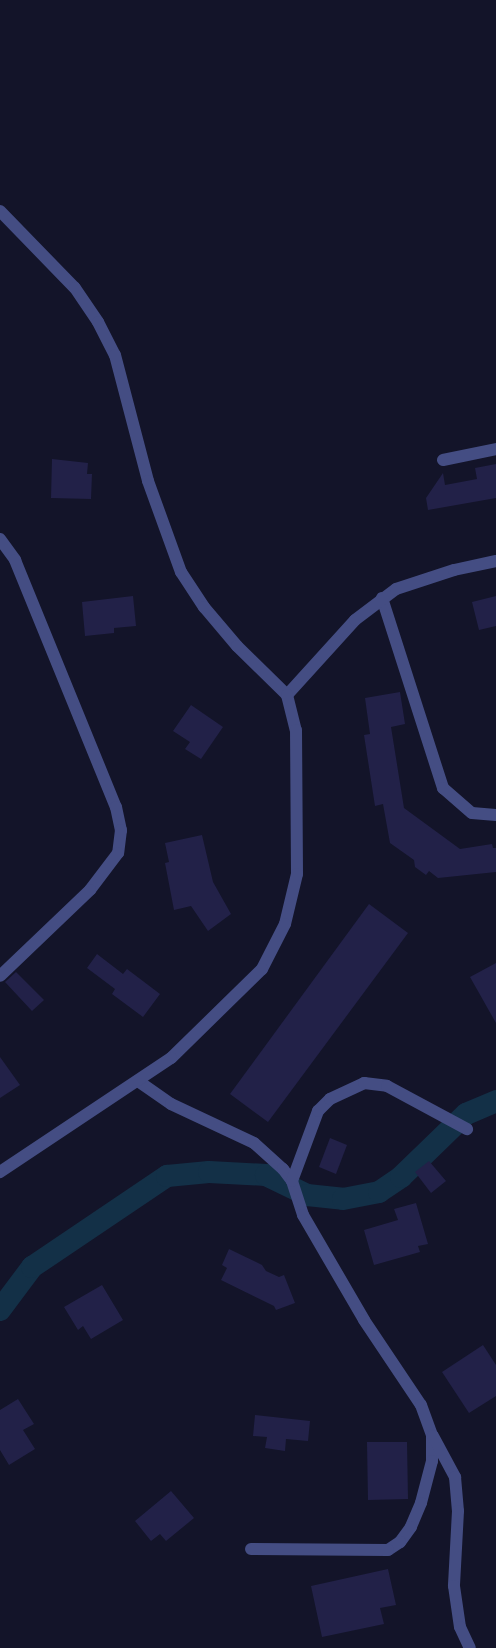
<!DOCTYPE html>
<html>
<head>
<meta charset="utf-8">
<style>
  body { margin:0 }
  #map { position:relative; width:496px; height:1648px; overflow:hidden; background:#131429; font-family:Ubuntu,sans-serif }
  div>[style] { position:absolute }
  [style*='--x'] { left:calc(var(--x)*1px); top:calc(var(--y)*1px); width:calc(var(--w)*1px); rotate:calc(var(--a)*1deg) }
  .canal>* { height:22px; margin:-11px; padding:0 11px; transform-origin:11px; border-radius:11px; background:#133047 }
  .building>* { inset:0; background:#222148 }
  .minor>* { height:12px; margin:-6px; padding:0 6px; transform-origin:6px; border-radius:6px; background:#444d83 }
  .tertiary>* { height:12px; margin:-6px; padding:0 6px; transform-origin:6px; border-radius:6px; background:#444d83 }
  span { translate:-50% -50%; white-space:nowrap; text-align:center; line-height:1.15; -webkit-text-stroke:4.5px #131429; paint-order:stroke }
</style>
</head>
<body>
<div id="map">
  <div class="canal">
    <div style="--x:0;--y:1310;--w:54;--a:-53.3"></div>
    <div style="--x:32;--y:1267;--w:163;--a:-34"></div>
    <div style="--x:167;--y:1176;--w:42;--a:-5.4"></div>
    <div style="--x:209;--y:1172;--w:57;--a:3"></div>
    <div style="--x:266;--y:1175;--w:46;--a:26"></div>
    <div style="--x:307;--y:1195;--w:36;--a:6"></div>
    <div style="--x:343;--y:1199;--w:37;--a:-11"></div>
    <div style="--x:379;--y:1192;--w:27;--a:-34"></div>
    <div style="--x:401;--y:1177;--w:91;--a:-44.1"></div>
    <div style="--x:466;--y:1114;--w:33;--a:-23"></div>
  </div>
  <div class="building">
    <div style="clip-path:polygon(52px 459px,88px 463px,87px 474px,92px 474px,91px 499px,51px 498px)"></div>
    <div style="clip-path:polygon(496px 464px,496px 498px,428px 510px,426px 498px,443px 473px,445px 485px,477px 479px,475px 468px)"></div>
    <div style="clip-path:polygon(133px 596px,136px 626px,114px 628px,114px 633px,85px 636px,82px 602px)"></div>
    <div style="clip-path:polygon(496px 596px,496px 626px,479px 630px,472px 602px)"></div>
    <div style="clip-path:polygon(400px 692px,405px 724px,391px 727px,404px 808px,460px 849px,492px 844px,493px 848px,496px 848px,496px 872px,438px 878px,429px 871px,426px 875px,415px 867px,414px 860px,390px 843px,383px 804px,375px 806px,364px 735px,370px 734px,365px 698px)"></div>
    <div style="clip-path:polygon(191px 705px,223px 727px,201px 759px,185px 749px,190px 742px,173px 731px)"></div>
    <div style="clip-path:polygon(202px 835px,213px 882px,231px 914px,208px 931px,191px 906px,174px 910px,165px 863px,169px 862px,165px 843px)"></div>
    <div style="clip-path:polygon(369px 904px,408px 933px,268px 1122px,230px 1094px)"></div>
    <div style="clip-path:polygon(97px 954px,123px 974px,127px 969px,160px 994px,143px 1017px,112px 994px,115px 989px,87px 968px)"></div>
    <div style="clip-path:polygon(496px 963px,496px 1023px,470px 977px)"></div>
    <div style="clip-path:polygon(16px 972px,44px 1000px,32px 1011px,5px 982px)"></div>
    <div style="clip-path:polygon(0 1057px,20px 1085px,0 1098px)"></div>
    <div style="clip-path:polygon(330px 1138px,347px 1145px,336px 1174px,319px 1167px)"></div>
    <div style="clip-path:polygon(429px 1161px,446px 1181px,431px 1193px,415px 1172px)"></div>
    <div style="clip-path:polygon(416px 1203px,428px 1244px,418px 1246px,420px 1252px,374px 1265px,364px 1230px,398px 1220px,394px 1209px)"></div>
    <div style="clip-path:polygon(229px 1249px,262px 1265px,266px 1271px,279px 1277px,284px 1275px,295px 1303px,276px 1310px,274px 1306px,221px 1280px,227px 1268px,222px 1265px)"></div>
    <div style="clip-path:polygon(102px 1285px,123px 1320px,91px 1339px,83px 1326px,78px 1330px,64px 1307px)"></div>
    <div style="clip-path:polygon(483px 1345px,496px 1365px,496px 1396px,469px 1413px,442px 1372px)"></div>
    <div style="clip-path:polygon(18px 1399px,34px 1424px,23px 1430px,35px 1449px,9px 1465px,0 1450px,0 1410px)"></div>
    <div style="clip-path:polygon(255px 1415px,310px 1421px,308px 1441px,286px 1439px,285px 1451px,265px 1448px,267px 1437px,253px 1436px)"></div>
    <div style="clip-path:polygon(367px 1442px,407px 1442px,408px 1499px,368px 1500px)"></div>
    <div style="clip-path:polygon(171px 1491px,194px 1518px,166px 1541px,160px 1534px,151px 1541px,135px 1521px)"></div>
    <div style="clip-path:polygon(388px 1569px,396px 1605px,380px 1608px,384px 1624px,322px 1637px,311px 1586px)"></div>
  </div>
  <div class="minor">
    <div style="--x:443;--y:460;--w:54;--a:-11.7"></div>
    <div style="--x:0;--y:539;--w:26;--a:54"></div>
    <div style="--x:15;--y:560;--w:267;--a:67.8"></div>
    <div style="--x:116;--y:807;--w:24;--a:78"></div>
    <div style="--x:121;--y:830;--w:23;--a:97"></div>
    <div style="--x:118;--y:853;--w:46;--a:127.1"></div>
    <div style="--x:90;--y:890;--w:124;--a:136.3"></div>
    <div style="--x:382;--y:598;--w:200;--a:72.2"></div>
    <div style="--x:443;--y:788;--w:38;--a:41"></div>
    <div style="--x:472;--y:813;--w:24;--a:5"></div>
    <div style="--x:287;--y:695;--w:101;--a:-47.8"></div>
    <div style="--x:355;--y:620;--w:51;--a:-37.1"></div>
    <div style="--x:396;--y:589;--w:61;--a:-18.1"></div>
    <div style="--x:454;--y:570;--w:43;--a:-12.1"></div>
    <div style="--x:138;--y:1081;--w:40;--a:34.9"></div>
    <div style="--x:171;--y:1104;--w:92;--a:25.2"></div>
    <div style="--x:254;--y:1143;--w:39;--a:42"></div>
    <div style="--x:283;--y:1169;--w:15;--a:53"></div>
    <div style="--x:292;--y:1181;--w:36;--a:72"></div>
    <div style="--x:303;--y:1215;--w:121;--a:59.8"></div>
    <div style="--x:364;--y:1320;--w:102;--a:56.2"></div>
    <div style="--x:421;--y:1405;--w:32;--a:70"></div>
    <div style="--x:432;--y:1435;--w:26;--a:90"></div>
    <div style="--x:432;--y:1461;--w:43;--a:104.7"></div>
    <div style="--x:421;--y:1503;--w:26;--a:113"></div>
    <div style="--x:411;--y:1527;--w:19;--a:126"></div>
    <div style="--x:400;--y:1542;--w:14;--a:146"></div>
    <div style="--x:388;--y:1550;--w:137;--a:-179.6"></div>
    <div style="--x:292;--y:1181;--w:75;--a:-69.6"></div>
    <div style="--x:318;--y:1111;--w:17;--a:-45"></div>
    <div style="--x:330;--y:1099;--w:38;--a:-25"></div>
    <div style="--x:364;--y:1083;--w:23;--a:7"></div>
    <div style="--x:387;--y:1086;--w:91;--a:28.3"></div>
    <div style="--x:433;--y:1436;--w:47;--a:61.8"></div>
    <div style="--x:455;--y:1477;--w:34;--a:85"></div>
    <div style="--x:458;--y:1511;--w:75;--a:93.1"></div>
    <div style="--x:454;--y:1586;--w:41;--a:81.7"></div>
    <div style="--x:460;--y:1627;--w:23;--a:65"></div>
  </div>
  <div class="tertiary">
    <div style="--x:0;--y:211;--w:107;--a:45.8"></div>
    <div style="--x:75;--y:288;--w:41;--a:55.9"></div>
    <div style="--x:98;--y:322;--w:37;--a:63"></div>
    <div style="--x:115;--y:355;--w:130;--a:75.3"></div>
    <div style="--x:148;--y:481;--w:97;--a:70.1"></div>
    <div style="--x:181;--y:572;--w:42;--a:56.7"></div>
    <div style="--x:204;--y:607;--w:51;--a:49.8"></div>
    <div style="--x:237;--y:646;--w:70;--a:44.4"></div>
    <div style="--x:287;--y:695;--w:36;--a:76"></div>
    <div style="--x:296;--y:730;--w:144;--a:89.6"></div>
    <div style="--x:297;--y:874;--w:51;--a:103.5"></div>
    <div style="--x:285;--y:924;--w:51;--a:117.1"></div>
    <div style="--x:262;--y:969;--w:127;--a:135.6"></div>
    <div style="--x:171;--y:1058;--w:206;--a:146.3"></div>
  </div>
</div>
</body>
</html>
